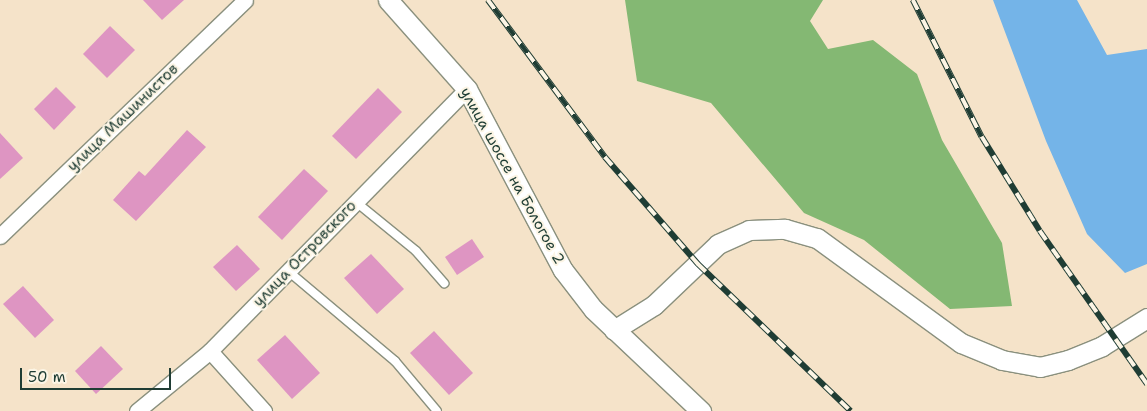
<!DOCTYPE html>
<html>
<head>
<meta charset="utf-8">
<style>
  body { margin:0 }
  #map { position:relative; width:1147px; height:411px; overflow:hidden; background:#f5e3c9; font-family:"Shantell Sans",sans-serif }
  div>[style] { position:absolute }
  [style*='--x'] { left:calc(var(--x)*1px); top:calc(var(--y)*1px); width:calc(var(--w)*1px); rotate:calc(var(--a)*1deg) }
  .forest>* { inset:0; background:#84b873 }
  .water>* { inset:0; background:#74b4e8 }
  .building>* { inset:0; background:#de95c2 }
  .roads { filter:drop-shadow(1px 0 #8a907e) drop-shadow(-1px 0 #8a907e) drop-shadow(0 1px #8a907e) drop-shadow(0 -1px #8a907e) }
  .service>* { height:8px; margin:-4px; padding:0 4px; transform-origin:4px; border-radius:4px; background:#fff }
  .minor>* { height:15px; margin:-7.5px; padding:0 7.5px; transform-origin:7.5px; border-radius:7.5px; background:#fff }
  .tertiary>* { height:19px; margin:-9.5px; padding:0 9.5px; transform-origin:9.5px; border-radius:9.5px; background:#fff }
  .rail>* { height:5.5px; margin-top:-2.75px; transform-origin:0; background:repeating-linear-gradient(90deg,#fcf5e5 0 11px,#1f3d34 0 22px); box-sizing:border-box; border-block:1px solid #1f3d34 }
  span { translate:-50% -50%; white-space:nowrap; text-align:center; line-height:1.15; -webkit-text-stroke:4px #fcf5e5; paint-order:stroke }
  .street-label { font-size:15px; color:#1f3d34 }
  .scale { position:absolute; left:20px; top:368px; width:151px; height:22px; box-sizing:border-box; border:2px solid #1f3d34; border-top:0; padding-left:6px; font-size:15px; line-height:18px; white-space:nowrap; color:#1f3d34; -webkit-text-stroke:4px #fcf5e5; paint-order:stroke }
</style>
</head>
<body>
<div id="map">
  <div class="forest">
    <div style="clip-path:polygon(625px 0,823px 0,810px 21px,828px 49px,873px 40px,917px 74px,942px 140px,1002px 243px,1012px 306px,950px 309px,864px 240px,804px 213px,711px 103px,637px 81px)"></div>
  </div>
  <div class="water">
    <div style="clip-path:polygon(993px 0,1077px 0,1107px 55px,1147px 49px,1147px 264px,1125px 273px,1087px 234px,1046px 141px)"></div>
  </div>
  <div class="building">
    <div style="clip-path:polygon(143px 0,184px 0,162px 20px)"></div>
    <div style="clip-path:polygon(110px 26px,135px 50px,107px 78px,83px 54px)"></div>
    <div style="clip-path:polygon(56px 87px,76px 107px,54px 130px,34px 109px)"></div>
    <div style="clip-path:polygon(378px 88px,402px 112px,356px 159px,332px 136px)"></div>
    <div style="clip-path:polygon(187px 130px,206px 147px,136px 221px,113px 200px,139px 171px,145px 176px)"></div>
    <div style="clip-path:polygon(0 133px,23px 158px,0 179px)"></div>
    <div style="clip-path:polygon(304px 169px,328px 191px,282px 240px,258px 217px)"></div>
    <div style="clip-path:polygon(472px 239px,484px 257px,457px 275px,445px 257px)"></div>
    <div style="clip-path:polygon(237px 245px,260px 269px,236px 291px,213px 267px)"></div>
    <div style="clip-path:polygon(371px 254px,404px 289px,377px 314px,344px 278px)"></div>
    <div style="clip-path:polygon(23px 286px,54px 320px,35px 338px,3px 304px)"></div>
    <div style="clip-path:polygon(434px 331px,473px 373px,449px 395px,410px 353px)"></div>
    <div style="clip-path:polygon(285px 335px,320px 373px,292px 399px,257px 360px)"></div>
    <div style="clip-path:polygon(101px 346px,123px 369px,96px 394px,75px 371px)"></div>
  </div>
  <div class="roads">
    <div class="service">
      <div style="--x:356;--y:202;--w:77;--a:39.2"></div>
      <div style="--x:416;--y:251;--w:43;--a:48.8"></div>
      <div style="--x:288;--y:271;--w:140;--a:40.1"></div>
      <div style="--x:395;--y:361;--w:65;--a:50"></div>
    </div>
    <div class="minor">
      <div style="--x:0;--y:236;--w:340;--a:-43.9"></div>
      <div style="--x:210;--y:351;--w:81;--a:48"></div>
      <div style="--x:137;--y:411;--w:94;--a:-39.4"></div>
      <div style="--x:210;--y:351;--w:367;--a:-45.6"></div>
    </div>
    <div class="tertiary">
      <div style="--x:388;--y:0;--w:119;--a:48.4"></div>
      <div style="--x:467;--y:89;--w:205;--a:62.1"></div>
      <div style="--x:563;--y:270;--w:49;--a:52.4"></div>
      <div style="--x:593;--y:309;--w:149;--a:43.4"></div>
      <div style="--x:614;--y:330;--w:47;--a:-32"></div>
      <div style="--x:654;--y:305;--w:88;--a:-43.6"></div>
      <div style="--x:718;--y:244;--w:34;--a:-24"></div>
      <div style="--x:749;--y:230;--w:36;--a:-2"></div>
      <div style="--x:785;--y:229;--w:33;--a:16"></div>
      <div style="--x:817;--y:238;--w:178;--a:36.1"></div>
      <div style="--x:961;--y:343;--w:44;--a:22.5"></div>
      <div style="--x:1002;--y:360;--w:39;--a:10"></div>
      <div style="--x:1040;--y:367;--w:29;--a:-14"></div>
      <div style="--x:1068;--y:360;--w:37;--a:-22"></div>
      <div style="--x:1102;--y:346;--w:53;--a:-31.9"></div>
    </div>
  </div>
  <div class="rail">
    <div style="--x:488;--y:0;--w:196;--a:53.3"></div>
    <div style="--x:605;--y:157;--w:142;--a:49"></div>
    <div style="--x:698;--y:264;--w:212;--a:43.9"></div>
    <div style="--x:913;--y:0;--w:153;--a:63.3"></div>
    <div style="--x:982;--y:137;--w:110;--a:58.3"></div>
    <div style="--x:1040;--y:231;--w:187;--a:55"></div>
  </div>
  <div class="street-label">
    <span style="left:123px;top:118px;rotate:-44deg">улица Машинистов</span>
    <span style="left:512px;top:176px;rotate:61deg">улица шоссе на Бологое 2</span>
    <span style="left:305px;top:254px;rotate:-46deg">улица Островского</span>
  </div>
  <div class="scale">50 m</div>
</div>
</body>
</html>
